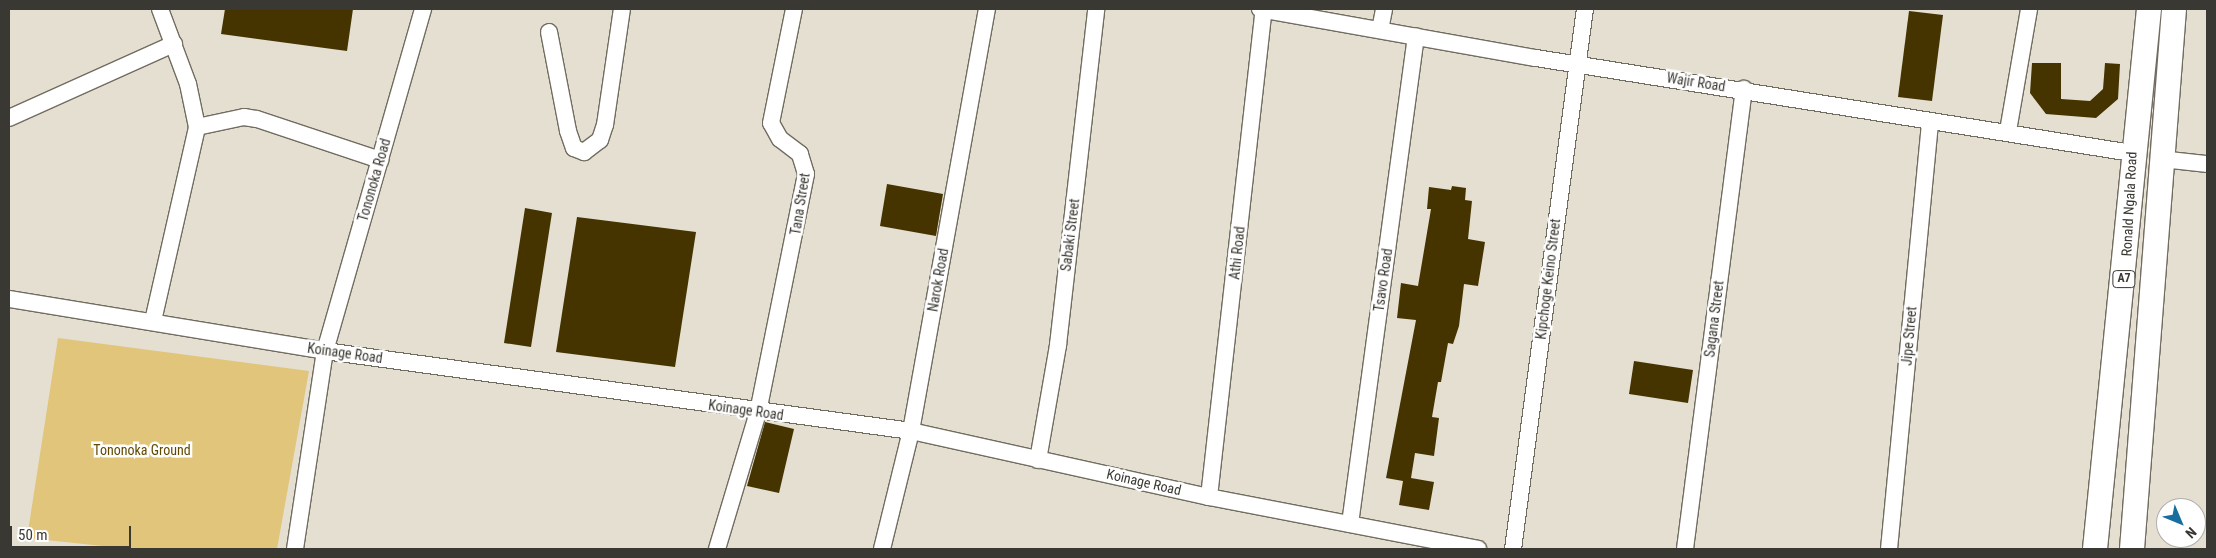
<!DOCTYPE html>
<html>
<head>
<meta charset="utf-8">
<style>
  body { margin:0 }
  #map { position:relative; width:2216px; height:558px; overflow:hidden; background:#e5dfd1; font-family:"Roboto Condensed",sans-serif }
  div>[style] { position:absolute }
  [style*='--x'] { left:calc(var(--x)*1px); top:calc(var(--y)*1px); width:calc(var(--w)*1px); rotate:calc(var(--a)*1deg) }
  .green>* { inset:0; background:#e1c57a }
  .building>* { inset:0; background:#453400 }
  .roads { filter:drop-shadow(1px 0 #716c60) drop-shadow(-1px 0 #716c60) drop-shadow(0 1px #716c60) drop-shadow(0 -1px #716c60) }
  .minor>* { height:16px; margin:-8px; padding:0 8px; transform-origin:8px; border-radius:8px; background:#fff }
  .highway>* { height:24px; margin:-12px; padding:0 12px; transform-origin:12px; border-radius:12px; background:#fff }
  span { translate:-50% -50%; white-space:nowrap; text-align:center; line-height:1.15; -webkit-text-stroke:5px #fff; paint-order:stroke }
  .shield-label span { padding:1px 4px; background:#fff; border:1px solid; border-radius:4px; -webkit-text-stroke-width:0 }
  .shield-label { font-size:12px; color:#3a3832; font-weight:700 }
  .street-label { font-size:14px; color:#3a3832 }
  .park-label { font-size:14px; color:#614a00 }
  .frame { position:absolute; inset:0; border:10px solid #3a3832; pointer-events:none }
  .north { position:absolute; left:2156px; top:498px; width:50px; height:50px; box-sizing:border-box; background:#fff; border:1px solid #b0afad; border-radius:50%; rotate:135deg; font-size:14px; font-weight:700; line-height:20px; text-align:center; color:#3a3832 }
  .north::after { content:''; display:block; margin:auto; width:18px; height:22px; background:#176f9f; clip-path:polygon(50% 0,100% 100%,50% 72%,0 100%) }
  .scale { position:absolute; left:10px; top:526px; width:121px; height:22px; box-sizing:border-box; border:2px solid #3a3832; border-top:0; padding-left:6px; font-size:15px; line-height:18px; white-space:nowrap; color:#3a3832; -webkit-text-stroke:4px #fff; paint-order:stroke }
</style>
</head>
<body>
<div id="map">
  <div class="green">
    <div style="clip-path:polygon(58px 338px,309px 371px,277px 549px,131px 549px,27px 538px)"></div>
  </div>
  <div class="building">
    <div style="clip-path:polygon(225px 9px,353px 9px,347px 51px,221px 34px)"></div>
    <div style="clip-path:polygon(1909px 11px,1943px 15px,1932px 101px,1898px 97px)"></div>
    <div style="clip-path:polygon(2032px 63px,2061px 63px,2061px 99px,2090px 101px,2103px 89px,2105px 63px,2120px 64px,2118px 99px,2096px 118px,2046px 114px,2030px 93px)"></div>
    <div style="clip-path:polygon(887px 184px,943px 194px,936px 236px,880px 226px)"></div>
    <div style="clip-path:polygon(1452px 186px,1466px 188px,1465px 200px,1472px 201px,1468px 239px,1485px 242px,1478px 286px,1464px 284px,1459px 326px,1453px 344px,1448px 343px,1441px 382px,1438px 382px,1432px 417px,1439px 418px,1434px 456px,1415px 453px,1411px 478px,1434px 482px,1429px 510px,1399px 505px,1403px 481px,1386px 478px,1416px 320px,1397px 318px,1401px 283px,1418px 286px,1431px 209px,1427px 209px,1429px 187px,1451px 190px)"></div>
    <div style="clip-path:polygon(525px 208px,552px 213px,531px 347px,504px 343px)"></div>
    <div style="clip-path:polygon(577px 217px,696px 232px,675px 367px,556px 352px)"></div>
    <div style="clip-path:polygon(1634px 361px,1693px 370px,1688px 403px,1629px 394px)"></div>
    <div style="clip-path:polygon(765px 422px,794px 429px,779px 493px,747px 486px)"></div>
  </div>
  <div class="roads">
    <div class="minor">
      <div style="--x:1260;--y:9;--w:280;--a:10.1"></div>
      <div style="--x:1536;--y:58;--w:604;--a:9.06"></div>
      <div style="--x:1380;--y:30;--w:21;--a:-79"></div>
      <div style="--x:549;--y:32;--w:101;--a:79.1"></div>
      <div style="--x:568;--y:131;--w:18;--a:71"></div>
      <div style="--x:574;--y:148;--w:11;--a:22"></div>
      <div style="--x:584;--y:152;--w:20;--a:-37"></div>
      <div style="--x:600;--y:140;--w:16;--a:-72"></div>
      <div style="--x:605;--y:125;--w:117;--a:-81.7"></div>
      <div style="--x:9;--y:118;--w:181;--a:-24.2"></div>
      <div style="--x:197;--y:127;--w:48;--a:-12"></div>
      <div style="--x:244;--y:117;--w:13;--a:9"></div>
      <div style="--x:257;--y:119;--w:130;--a:18.4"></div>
      <div style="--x:2008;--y:131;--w:124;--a:-80.2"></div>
      <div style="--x:2161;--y:159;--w:46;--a:6.2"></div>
      <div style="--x:9;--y:299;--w:320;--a:9.3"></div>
      <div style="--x:325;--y:351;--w:591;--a:7.77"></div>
      <div style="--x:911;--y:431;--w:305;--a:12.5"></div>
      <div style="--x:1209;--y:497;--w:274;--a:10.9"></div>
      <div style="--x:153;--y:321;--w:199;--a:-77.2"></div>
      <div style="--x:197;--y:127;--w:44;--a:-101.8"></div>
      <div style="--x:188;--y:84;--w:80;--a:-110.5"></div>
      <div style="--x:1038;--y:460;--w:117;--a:-80.1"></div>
      <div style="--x:1058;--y:345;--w:338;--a:-83.5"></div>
      <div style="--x:1209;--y:497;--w:491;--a:-83.6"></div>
      <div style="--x:1350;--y:524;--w:492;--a:-82.3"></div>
      <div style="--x:295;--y:549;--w:200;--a:-81.4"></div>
      <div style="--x:325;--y:351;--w:356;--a:-74"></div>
      <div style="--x:717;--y:549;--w:143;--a:-73.3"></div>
      <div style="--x:758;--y:412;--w:243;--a:-78.6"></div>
      <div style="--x:806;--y:174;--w:21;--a:-107"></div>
      <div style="--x:800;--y:154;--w:25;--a:-143"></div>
      <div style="--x:780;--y:139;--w:18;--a:-119"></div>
      <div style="--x:771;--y:123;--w:116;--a:-78.6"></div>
      <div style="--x:882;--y:549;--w:122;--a:-76.2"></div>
      <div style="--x:911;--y:431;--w:429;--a:-79.8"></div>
      <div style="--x:1513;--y:549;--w:545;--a:-82.41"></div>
      <div style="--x:1685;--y:549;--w:464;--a:-82.7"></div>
      <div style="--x:1889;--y:549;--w:428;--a:-84.5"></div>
    </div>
    <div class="highway">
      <div style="--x:2095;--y:549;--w:543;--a:-84.29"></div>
      <div style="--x:2132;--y:549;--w:542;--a:-85.55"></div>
    </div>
  </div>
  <div class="shield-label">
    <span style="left:2124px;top:279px">A7</span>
  </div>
  <div class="street-label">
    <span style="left:1696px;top:82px;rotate:9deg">Wajir Road</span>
    <span style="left:374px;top:180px;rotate:-74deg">Tononoka Road</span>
    <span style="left:800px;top:204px;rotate:-81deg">Tana Street</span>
    <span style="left:2129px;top:204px;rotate:-87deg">Ronald Ngala Road</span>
    <span style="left:1070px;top:235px;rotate:-83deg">Sabaki Street</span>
    <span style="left:1237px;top:253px;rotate:-84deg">Athi Road</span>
    <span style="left:1548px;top:279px;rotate:-83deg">Kipchoge Keino Street</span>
    <span style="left:938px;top:280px;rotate:-80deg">Narok Road</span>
    <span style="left:1383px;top:280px;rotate:-82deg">Tsavo Road</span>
    <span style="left:1714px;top:319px;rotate:-83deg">Sagana Street</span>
    <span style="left:1909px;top:336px;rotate:-85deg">Jipe Street</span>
    <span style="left:345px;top:353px;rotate:8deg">Koinage Road</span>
    <span style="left:746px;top:410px;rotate:8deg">Koinage Road</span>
    <span style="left:1144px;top:482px;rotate:13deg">Koinage Road</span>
  </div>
  <div class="park-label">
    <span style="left:142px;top:450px">Tononoka Ground</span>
  </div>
  <div class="frame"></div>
  <div class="north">N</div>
  <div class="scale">50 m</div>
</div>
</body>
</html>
